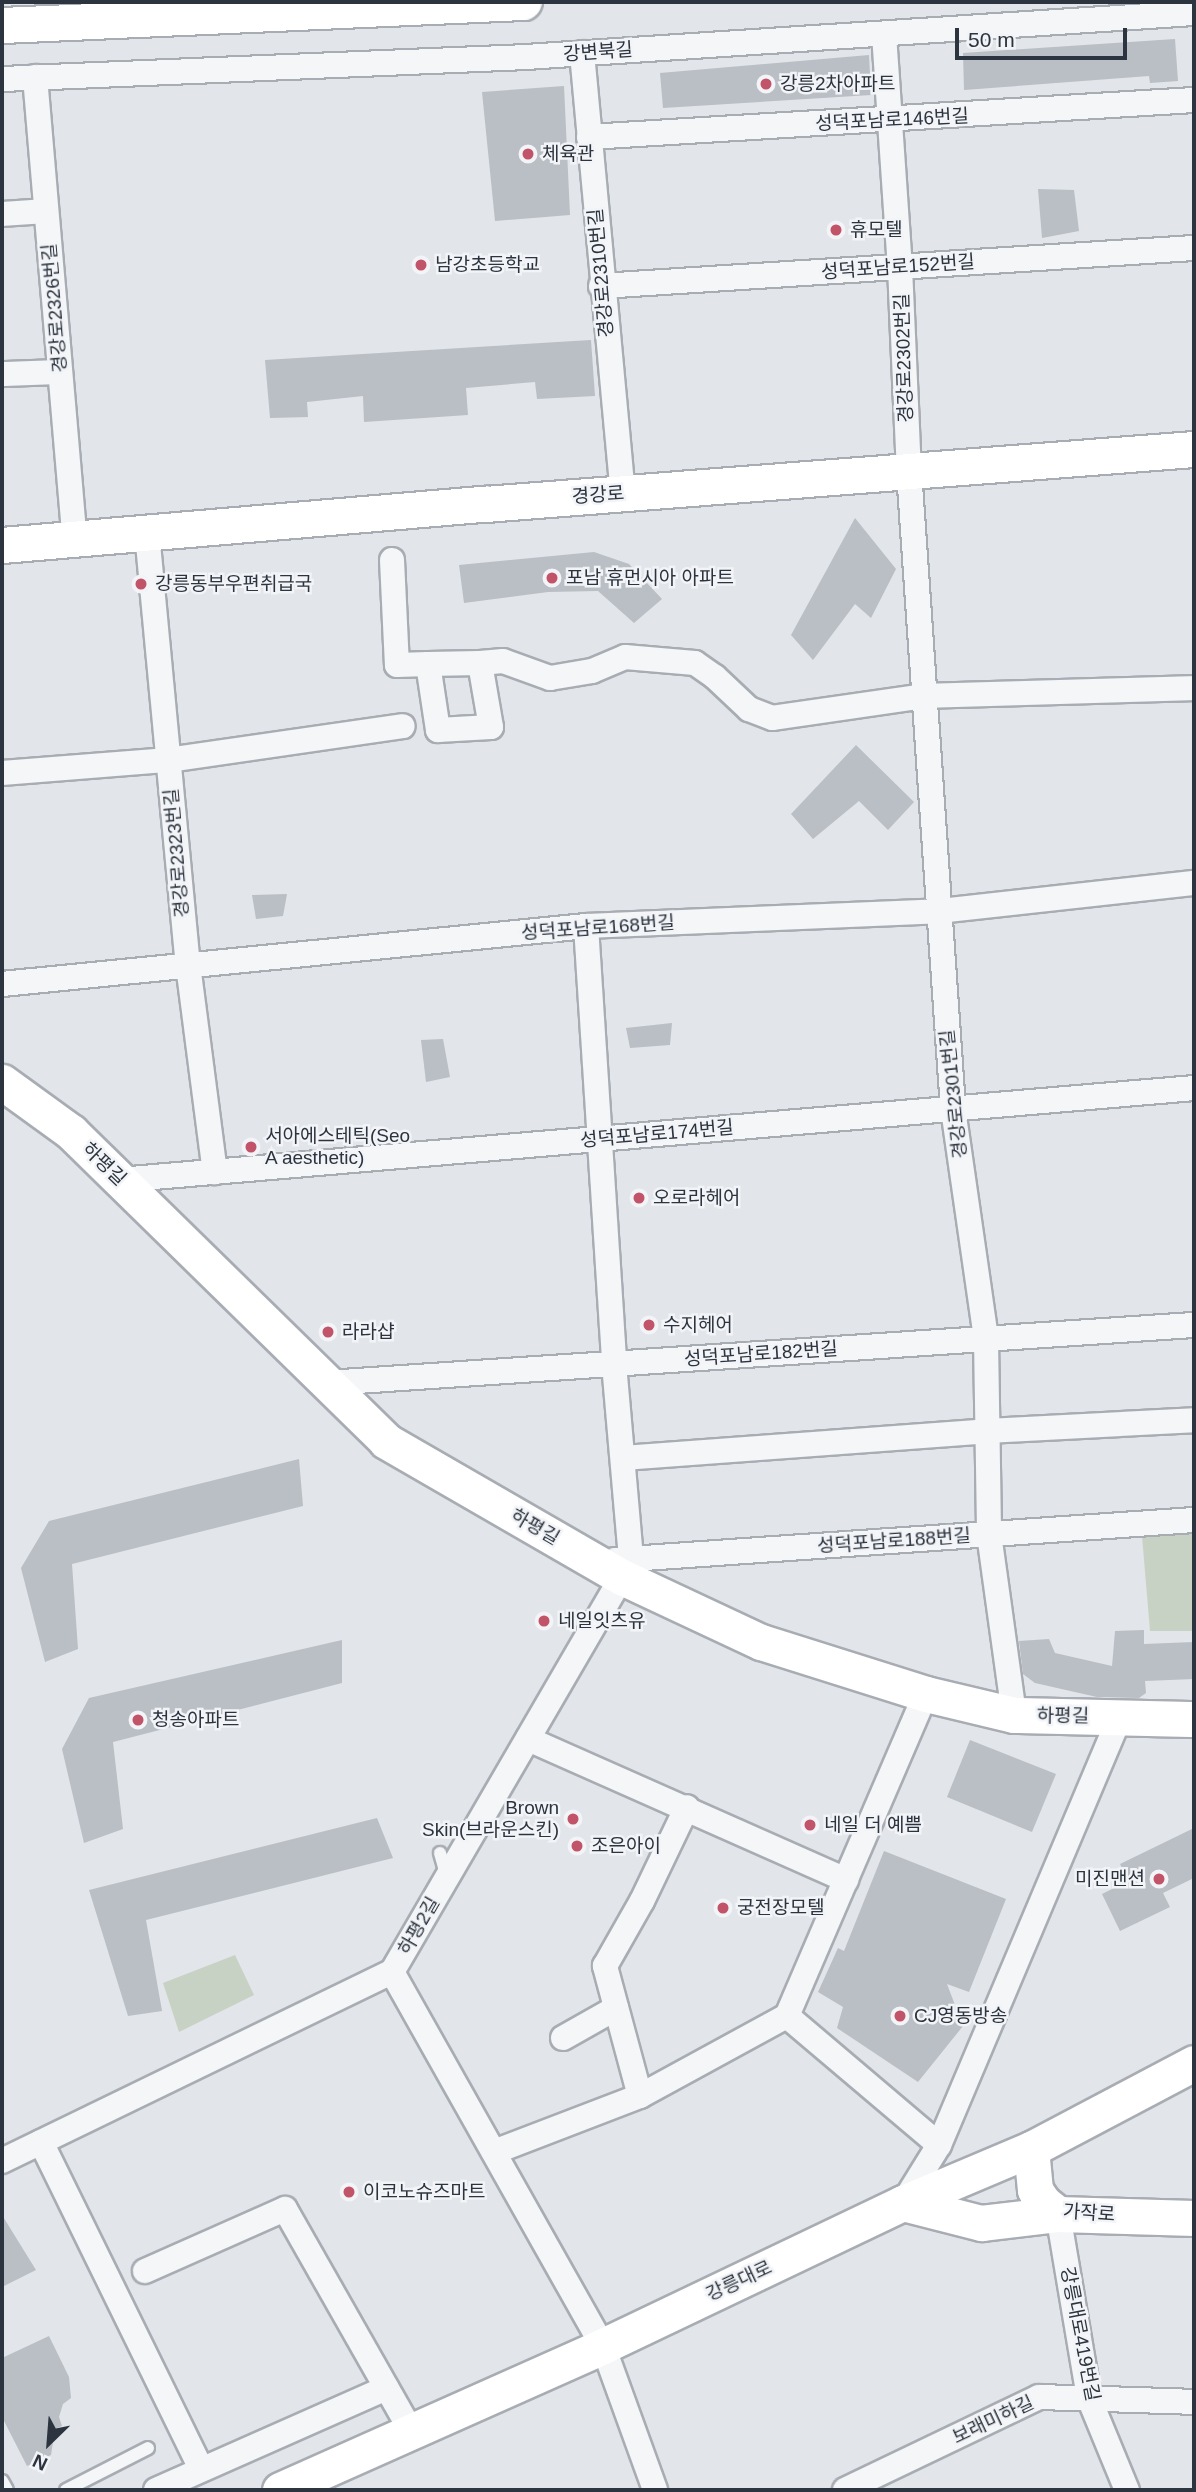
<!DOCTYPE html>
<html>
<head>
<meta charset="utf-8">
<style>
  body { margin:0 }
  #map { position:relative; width:1196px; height:2492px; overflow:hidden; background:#e2e5e9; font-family:Helvetica,"Noto Sans KR",sans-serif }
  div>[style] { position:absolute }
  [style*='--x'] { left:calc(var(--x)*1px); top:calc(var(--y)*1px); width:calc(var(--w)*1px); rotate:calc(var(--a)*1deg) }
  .green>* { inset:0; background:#c8d2c4 }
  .building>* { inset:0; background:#babfc5 }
  .roads { filter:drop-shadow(2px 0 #a8acb3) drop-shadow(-2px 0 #a8acb3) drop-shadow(0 2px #a8acb3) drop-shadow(0 -2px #a8acb3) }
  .lane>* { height:12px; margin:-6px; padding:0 6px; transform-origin:6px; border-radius:6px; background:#f4f6f8 }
  .street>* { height:24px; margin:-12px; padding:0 12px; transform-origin:12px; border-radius:12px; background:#f4f6f8 }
  .secondary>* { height:35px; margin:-17.5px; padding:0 17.5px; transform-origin:17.5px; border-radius:17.5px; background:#fff }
  .dots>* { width:19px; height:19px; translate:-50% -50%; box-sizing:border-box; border:4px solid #f2f4f7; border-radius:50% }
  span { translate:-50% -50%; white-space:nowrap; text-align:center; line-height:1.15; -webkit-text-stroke:5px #f2f4f7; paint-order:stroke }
  .street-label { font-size:19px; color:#2c343f }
  .poi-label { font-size:19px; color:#2c343f }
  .left { translate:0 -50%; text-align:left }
  .right { translate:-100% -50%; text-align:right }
  .frame { position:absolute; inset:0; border:4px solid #2c343f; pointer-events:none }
  .north { position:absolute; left:14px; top:2408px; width:70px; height:70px; -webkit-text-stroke:5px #f2f4f7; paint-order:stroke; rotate:205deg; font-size:19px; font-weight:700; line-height:28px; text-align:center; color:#2c343f }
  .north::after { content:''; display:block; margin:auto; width:24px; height:32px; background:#2c343f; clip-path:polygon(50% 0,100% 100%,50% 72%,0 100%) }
  .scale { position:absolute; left:955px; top:28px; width:172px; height:32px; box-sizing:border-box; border:4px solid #2c343f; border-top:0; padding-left:9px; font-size:21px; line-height:24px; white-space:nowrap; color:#2c343f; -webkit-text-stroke:5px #f2f4f7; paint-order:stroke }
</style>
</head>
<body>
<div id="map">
  <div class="green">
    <div style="clip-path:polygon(1194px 1533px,1194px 1631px,1150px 1631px,1142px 1536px)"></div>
    <div style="clip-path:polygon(235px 1955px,254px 1995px,179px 2032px,163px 1983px)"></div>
  </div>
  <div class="building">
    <div style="clip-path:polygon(1175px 39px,1178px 81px,1150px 83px,1149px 76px,964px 90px,963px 53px)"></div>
    <div style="clip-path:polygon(869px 55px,871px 95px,663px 108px,660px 73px)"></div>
    <div style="clip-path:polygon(564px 86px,570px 215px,495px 221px,482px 92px)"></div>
    <div style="clip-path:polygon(1038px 189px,1074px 190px,1079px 231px,1042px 238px)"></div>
    <div style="clip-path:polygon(591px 340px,595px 396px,537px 399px,535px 382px,466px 388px,468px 415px,364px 422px,363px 396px,307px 402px,308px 417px,270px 418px,265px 360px)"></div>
    <div style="clip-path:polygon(855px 518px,896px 569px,871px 618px,855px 604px,813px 660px,791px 635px)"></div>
    <div style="clip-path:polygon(594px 552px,629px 564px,662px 599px,634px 623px,598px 591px,548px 592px,464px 603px,459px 565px)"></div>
    <div style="clip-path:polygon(856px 745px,914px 802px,888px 830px,859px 801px,813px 839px,791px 814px)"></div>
    <div style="clip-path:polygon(287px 894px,283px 916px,256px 919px,252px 895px)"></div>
    <div style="clip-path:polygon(672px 1023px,670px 1045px,630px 1048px,626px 1028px)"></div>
    <div style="clip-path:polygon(443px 1039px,450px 1077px,426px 1082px,421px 1040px)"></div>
    <div style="clip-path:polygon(299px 1459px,303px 1506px,72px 1564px,78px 1649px,45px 1662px,21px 1568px,49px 1521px)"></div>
    <div style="clip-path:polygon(1144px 1630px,1144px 1644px,1194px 1642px,1194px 1679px,1145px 1681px,1146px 1693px,1139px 1698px,1097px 1697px,1035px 1683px,1023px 1674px,1019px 1641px,1049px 1639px,1055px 1653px,1112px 1666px,1115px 1631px)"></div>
    <div style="clip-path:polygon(342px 1640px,342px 1683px,113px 1742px,123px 1829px,84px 1843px,62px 1749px,89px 1698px)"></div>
    <div style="clip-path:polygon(970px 1740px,1056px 1774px,1032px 1832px,947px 1797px)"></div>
    <div style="clip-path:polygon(377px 1818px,393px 1858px,146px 1920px,162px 2011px,128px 2016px,89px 1890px)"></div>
    <div style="clip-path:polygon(1194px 1828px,1194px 1878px,1163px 1893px,1170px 1907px,1120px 1931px,1102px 1894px,1128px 1881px,1120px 1864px)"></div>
    <div style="clip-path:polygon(884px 1851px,1006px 1899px,969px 1992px,947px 1984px,963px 2026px,918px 2082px,837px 2028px,843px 2007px,818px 1992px,838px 1948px,844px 1951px)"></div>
    <div style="clip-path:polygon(2px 2215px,36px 2270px,2px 2287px)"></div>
    <div style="clip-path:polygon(49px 2336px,69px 2377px,71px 2398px,63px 2404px,59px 2417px,62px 2426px,55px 2429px,51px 2455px,27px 2466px,2px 2417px,2px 2358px)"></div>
  </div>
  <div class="roads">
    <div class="lane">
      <div style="--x:440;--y:1853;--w:25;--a:74"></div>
      <div style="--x:2;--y:2481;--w:10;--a:61"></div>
      <div style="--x:66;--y:2490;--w:92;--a:-27.1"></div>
    </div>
    <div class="street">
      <div style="--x:884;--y:34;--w:234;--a:86.1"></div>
      <div style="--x:900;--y:267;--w:204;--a:87.5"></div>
      <div style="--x:909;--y:471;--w:640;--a:86.05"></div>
      <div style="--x:953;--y:1109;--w:232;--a:81.8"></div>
      <div style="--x:986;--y:1339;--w:195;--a:89.1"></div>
      <div style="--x:989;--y:1534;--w:183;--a:82.1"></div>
      <div style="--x:582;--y:53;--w:442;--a:84.7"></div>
      <div style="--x:35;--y:77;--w:464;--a:85.1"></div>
      <div style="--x:2;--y:79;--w:524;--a:-2.4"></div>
      <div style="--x:526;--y:57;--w:669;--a:-3.77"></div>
      <div style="--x:589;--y:137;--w:606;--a:-3.5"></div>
      <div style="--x:2;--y:214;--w:44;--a:-3.9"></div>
      <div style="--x:601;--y:286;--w:594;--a:-3.67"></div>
      <div style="--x:2;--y:374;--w:58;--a:-2"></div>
      <div style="--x:147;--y:533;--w:434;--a:84.6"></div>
      <div style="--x:188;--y:965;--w:209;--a:82.6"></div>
      <div style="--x:392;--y:560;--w:105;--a:87.3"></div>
      <div style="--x:397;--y:665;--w:31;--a:-2"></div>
      <div style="--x:428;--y:664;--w:67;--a:81.4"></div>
      <div style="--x:438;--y:730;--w:53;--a:-3.2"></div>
      <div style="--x:491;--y:727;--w:65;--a:-99.8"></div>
      <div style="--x:480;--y:663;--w:23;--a:-5"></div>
      <div style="--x:503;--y:661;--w:50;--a:19.9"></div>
      <div style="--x:550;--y:678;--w:43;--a:-9.5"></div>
      <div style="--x:592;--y:671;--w:36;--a:-23"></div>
      <div style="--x:625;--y:657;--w:70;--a:4.9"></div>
      <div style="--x:695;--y:663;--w:24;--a:35"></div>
      <div style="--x:715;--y:677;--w:47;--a:43.3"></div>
      <div style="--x:749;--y:709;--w:25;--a:21"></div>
      <div style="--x:772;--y:718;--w:155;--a:-8.2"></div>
      <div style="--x:925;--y:696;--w:269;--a:-1.7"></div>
      <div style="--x:428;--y:664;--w:52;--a:-1.1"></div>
      <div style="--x:2;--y:773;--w:167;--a:-4.5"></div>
      <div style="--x:168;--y:760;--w:237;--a:-8.2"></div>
      <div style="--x:586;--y:926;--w:439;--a:86.3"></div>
      <div style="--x:614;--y:1364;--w:196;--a:85"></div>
      <div style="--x:2;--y:984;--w:587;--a:-5.67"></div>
      <div style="--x:586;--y:926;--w:353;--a:-2.4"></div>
      <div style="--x:939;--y:911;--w:257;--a:-6.3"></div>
      <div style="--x:119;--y:1180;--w:1079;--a:-4.89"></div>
      <div style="--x:327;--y:1383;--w:869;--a:-3.83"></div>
      <div style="--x:623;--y:1458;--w:365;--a:-4.2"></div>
      <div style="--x:987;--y:1431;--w:207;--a:-3"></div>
      <div style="--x:615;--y:1560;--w:580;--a:-3.95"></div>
      <div style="--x:528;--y:1739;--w:348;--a:23.9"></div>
      <div style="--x:392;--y:1972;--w:429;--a:60.6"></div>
      <div style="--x:603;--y:2346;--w:153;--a:70.1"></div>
      <div style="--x:787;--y:2016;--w:199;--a:40.3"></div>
      <div style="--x:563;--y:2038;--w:61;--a:-29.5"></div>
      <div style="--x:640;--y:2096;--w:135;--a:-105.1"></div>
      <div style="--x:605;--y:1966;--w:75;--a:-60.4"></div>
      <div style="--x:642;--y:1901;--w:104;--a:-64.4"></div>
      <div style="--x:41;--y:2142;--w:364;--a:63.9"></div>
      <div style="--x:494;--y:2152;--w:156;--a:-21"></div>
      <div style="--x:640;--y:2096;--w:167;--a:-28.6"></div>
      <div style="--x:787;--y:2016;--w:351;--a:-66.7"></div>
      <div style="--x:2;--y:2161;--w:433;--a:-25.9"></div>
      <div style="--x:392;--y:1972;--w:457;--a:-59.8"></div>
      <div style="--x:903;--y:2203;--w:68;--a:-58.2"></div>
      <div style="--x:939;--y:2145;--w:465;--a:-67.1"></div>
      <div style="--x:1058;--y:2214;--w:187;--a:80.4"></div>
      <div style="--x:1089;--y:2398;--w:100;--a:67.6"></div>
      <div style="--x:145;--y:2271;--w:153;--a:-23.9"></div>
      <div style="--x:285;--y:2209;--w:255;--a:60.4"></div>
      <div style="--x:156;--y:2490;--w:252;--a:-23.9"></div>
      <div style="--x:845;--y:2490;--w:215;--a:-25.6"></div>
      <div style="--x:1039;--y:2397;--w:155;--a:1.8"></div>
    </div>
    <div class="secondary">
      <div style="--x:2;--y:25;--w:522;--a:-2.53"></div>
      <div style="--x:2;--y:545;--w:485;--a:-4.9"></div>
      <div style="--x:485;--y:504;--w:711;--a:-4.44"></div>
      <div style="--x:2;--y:1082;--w:85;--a:35.9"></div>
      <div style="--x:71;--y:1132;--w:441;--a:44.4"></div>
      <div style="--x:386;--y:1441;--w:272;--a:30"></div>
      <div style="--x:622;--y:1577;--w:153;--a:25.1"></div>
      <div style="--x:761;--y:1642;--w:173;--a:17.5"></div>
      <div style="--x:926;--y:1694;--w:90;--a:13.4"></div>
      <div style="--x:1014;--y:1715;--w:180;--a:1.3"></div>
      <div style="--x:1031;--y:2149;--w:41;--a:84.4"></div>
      <div style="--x:1035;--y:2190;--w:14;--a:56"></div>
      <div style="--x:1043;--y:2202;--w:19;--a:39"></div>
      <div style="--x:1058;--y:2214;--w:136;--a:1.7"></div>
      <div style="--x:903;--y:2203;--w:81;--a:14.4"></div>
      <div style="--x:981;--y:2223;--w:78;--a:-6.7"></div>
      <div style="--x:280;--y:2490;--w:354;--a:-24"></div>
      <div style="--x:603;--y:2346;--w:332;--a:-25.5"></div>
      <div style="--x:903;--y:2203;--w:139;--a:-22.9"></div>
      <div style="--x:1031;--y:2149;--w:184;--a:-27.8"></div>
    </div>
  </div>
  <div class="dots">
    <div style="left:766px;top:84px;background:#c15469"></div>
    <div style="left:528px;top:154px;background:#c15469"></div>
    <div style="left:836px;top:230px;background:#c15469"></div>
    <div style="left:421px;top:265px;background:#c15469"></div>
    <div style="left:552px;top:578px;background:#c15469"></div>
    <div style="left:141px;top:584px;background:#c15469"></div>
    <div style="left:251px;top:1147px;background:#c15469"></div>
    <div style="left:639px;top:1198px;background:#c15469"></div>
    <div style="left:649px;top:1325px;background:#c15469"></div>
    <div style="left:328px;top:1332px;background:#c15469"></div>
    <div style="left:544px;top:1621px;background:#c15469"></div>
    <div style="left:138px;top:1720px;background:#c15469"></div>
    <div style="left:573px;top:1819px;background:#c15469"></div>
    <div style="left:810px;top:1825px;background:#c15469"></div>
    <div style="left:577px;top:1846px;background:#c15469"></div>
    <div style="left:1159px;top:1879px;background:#c15469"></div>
    <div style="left:723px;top:1908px;background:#c15469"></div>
    <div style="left:900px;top:2016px;background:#c15469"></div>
    <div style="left:349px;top:2192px;background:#c15469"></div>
  </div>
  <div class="street-label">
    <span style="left:598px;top:52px;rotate:-4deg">강변북길</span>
    <span style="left:892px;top:120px;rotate:-3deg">성덕포남로146번길</span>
    <span style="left:898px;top:267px;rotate:-4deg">성덕포남로152번길</span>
    <span style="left:601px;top:273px;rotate:-95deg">경강로2310번길</span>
    <span style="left:55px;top:308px;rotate:-95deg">경강로2326번길</span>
    <span style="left:904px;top:358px;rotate:-92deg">경강로2302번길</span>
    <span style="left:598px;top:495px;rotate:-4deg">경강로</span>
    <span style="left:177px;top:853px;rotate:-95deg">경강로2323번길</span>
    <span style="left:598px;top:928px;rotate:-4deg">성덕포남로168번길</span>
    <span style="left:954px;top:1094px;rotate:-96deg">경강로2301번길</span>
    <span style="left:657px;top:1134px;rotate:-5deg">성덕포남로174번길</span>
    <span style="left:104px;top:1164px;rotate:44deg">하평길</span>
    <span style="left:761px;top:1354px;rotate:-4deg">성덕포남로182번길</span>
    <span style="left:535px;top:1527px;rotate:30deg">하평길</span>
    <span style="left:894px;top:1541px;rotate:-4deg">성덕포남로188번길</span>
    <span style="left:1063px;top:1716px;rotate:1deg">하평길</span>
    <span style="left:419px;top:1926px;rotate:-60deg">하평2길</span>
    <span style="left:1089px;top:2213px;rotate:4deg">가작로</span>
    <span style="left:739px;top:2281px;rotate:-25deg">강릉대로</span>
    <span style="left:1080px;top:2334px;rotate:79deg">강릉대로419번길</span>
    <span style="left:993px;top:2420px;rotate:-25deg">보래미하길</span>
  </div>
  <div class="poi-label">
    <span class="left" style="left:780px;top:84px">강릉2차아파트</span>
    <span class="left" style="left:542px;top:154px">체육관</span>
    <span class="left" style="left:850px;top:230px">휴모텔</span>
    <span class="left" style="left:435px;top:265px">남강초등학교</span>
    <span class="left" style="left:566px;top:578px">포남 휴먼시아 아파트</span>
    <span class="left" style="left:155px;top:584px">강릉동부우편취급국</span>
    <span class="left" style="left:265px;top:1147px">서아에스테틱(Seo<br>A aesthetic)</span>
    <span class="left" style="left:653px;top:1198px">오로라헤어</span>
    <span class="left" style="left:663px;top:1325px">수지헤어</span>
    <span class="left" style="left:342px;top:1332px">라라샵</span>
    <span class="left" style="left:558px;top:1621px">네일잇츠유</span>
    <span class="left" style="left:152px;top:1720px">청송아파트</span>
    <span class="right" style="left:559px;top:1819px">Brown<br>Skin(브라운스킨)</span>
    <span class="left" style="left:824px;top:1825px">네일 더 예쁨</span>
    <span class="left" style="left:591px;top:1846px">조은아이</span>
    <span class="right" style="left:1145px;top:1879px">미진맨션</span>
    <span class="left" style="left:737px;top:1908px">궁전장모텔</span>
    <span class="left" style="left:914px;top:2016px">CJ영동방송</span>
    <span class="left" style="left:363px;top:2192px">이코노슈즈마트</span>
  </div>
  <div class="frame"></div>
  <div class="north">N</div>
  <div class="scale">50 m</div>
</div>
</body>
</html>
